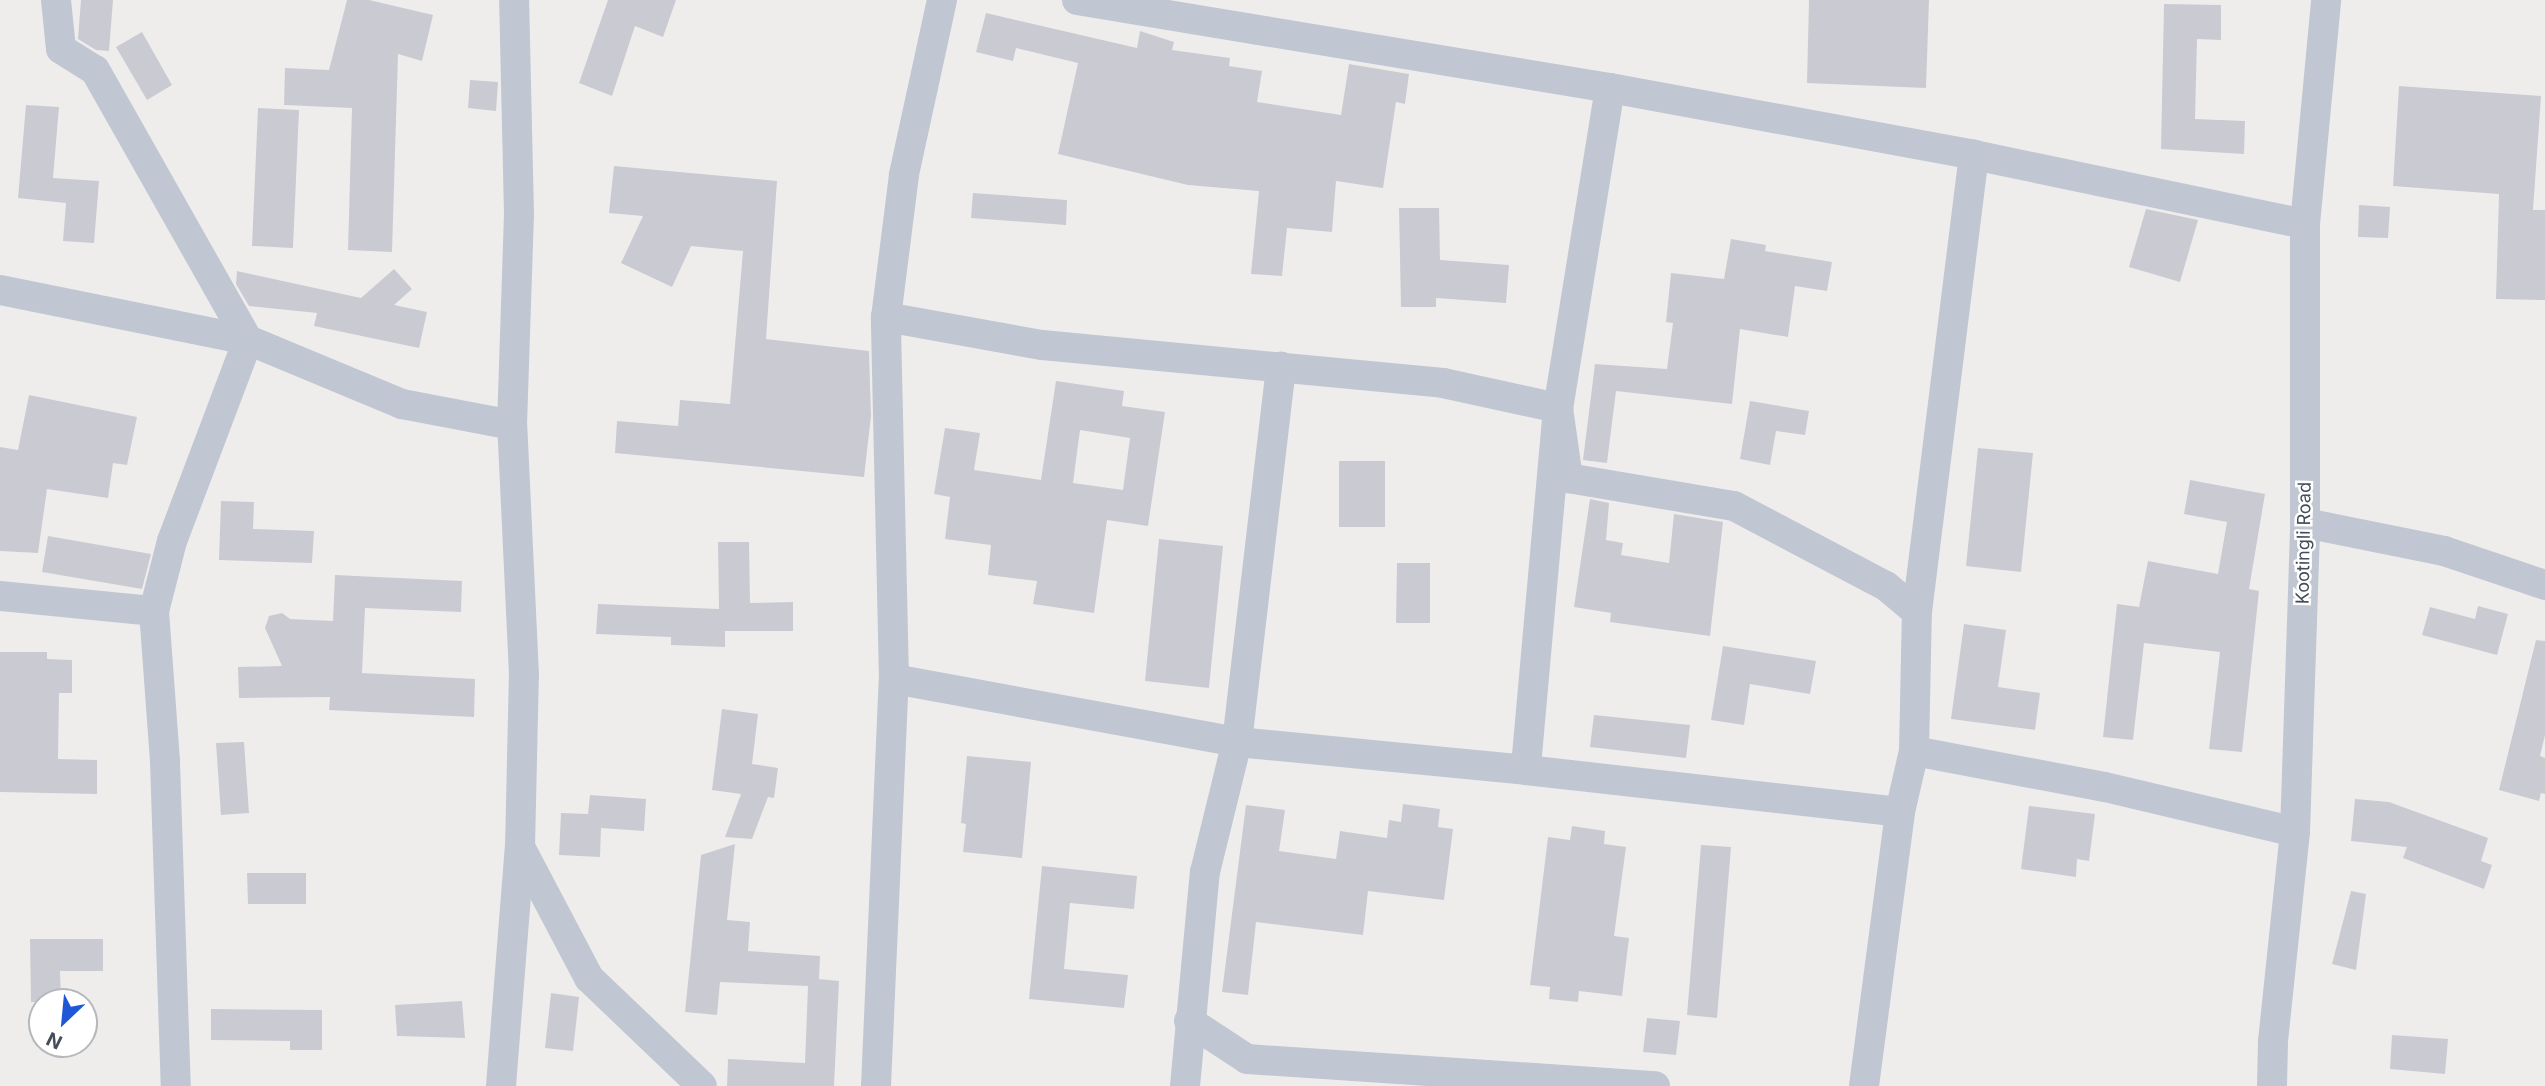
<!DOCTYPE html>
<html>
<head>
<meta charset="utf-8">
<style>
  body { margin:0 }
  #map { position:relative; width:2545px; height:1086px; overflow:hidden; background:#efedec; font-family:Inter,sans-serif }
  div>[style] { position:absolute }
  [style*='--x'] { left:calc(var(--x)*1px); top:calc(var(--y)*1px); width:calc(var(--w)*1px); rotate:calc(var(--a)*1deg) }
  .building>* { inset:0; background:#cacbd2 }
  .minor>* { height:30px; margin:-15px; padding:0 15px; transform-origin:15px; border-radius:15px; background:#c0c7d2 }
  span { translate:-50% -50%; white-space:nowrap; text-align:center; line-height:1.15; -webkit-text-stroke:5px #fff; paint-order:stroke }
  .street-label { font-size:18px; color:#464d59 }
  .north { position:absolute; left:28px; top:988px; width:70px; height:70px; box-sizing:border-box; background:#fff; border:2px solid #b5b8bd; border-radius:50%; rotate:206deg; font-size:19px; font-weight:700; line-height:28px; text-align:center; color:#464d59 }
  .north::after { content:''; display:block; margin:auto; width:24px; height:32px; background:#1f58d7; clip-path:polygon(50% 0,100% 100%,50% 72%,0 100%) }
</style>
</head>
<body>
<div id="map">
  <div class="building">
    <div style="clip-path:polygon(81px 0,113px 0,109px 51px,96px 50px,78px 39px)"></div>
    <div style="clip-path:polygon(347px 0,369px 0,433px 15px,422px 61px,398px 54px,392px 252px,348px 250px,352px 108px,284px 105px,285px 68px,329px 70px)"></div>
    <div style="clip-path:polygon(608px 0,676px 0,663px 37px,635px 26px,612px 96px,579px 83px)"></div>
    <div style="clip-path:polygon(1809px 0,1929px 0,1926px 88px,1807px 83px)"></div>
    <div style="clip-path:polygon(2164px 4px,2221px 5px,2221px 40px,2197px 39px,2195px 119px,2245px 121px,2244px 154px,2161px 149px)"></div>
    <div style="clip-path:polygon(986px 13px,1137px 48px,1140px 31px,1174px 42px,1172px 50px,1230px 58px,1229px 66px,1262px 71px,1257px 102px,1341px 115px,1349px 64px,1409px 74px,1405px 104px,1396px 102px,1383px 188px,1336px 181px,1332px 232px,1287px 228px,1282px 276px,1251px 274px,1259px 191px,1188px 185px,1058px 154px,1078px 63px,1016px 48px,1013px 61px,976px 52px)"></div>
    <div style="clip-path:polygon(142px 32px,172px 85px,147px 100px,116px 47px)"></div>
    <div style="clip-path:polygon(470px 80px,498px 82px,496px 111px,468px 108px)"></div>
    <div style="clip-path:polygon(2399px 86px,2541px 96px,2533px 210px,2545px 210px,2545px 300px,2496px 299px,2499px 194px,2393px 186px)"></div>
    <div style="clip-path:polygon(26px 105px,59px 107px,53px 178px,99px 181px,94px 243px,63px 241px,66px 203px,18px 198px)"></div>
    <div style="clip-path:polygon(258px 108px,299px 110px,293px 248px,252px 246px)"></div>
    <div style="clip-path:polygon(614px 166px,777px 181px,766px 339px,869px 351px,871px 416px,864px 477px,615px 453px,617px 421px,678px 426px,680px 400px,730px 404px,743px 251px,691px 246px,672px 287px,621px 263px,643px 216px,609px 213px)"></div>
    <div style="clip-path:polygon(973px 193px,1067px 200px,1066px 225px,971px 218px)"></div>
    <div style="clip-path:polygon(2359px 205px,2390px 207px,2388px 238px,2358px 237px)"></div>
    <div style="clip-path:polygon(1399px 208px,1439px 208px,1440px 260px,1509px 265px,1506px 303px,1436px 298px,1436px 307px,1401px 307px)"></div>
    <div style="clip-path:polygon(2146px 209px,2198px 220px,2180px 282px,2129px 267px)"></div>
    <div style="clip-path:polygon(1731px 239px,1766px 245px,1765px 251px,1832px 262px,1827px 291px,1795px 286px,1788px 337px,1740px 329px,1732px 404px,1616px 391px,1607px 463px,1583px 460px,1595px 364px,1667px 369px,1673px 323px,1666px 322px,1671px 273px,1724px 279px)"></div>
    <div style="clip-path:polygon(394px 269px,412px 289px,394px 305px,427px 312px,419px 348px,314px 326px,317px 313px,249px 306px,236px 284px,237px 271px,361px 298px)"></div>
    <div style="clip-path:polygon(evenodd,1056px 381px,1124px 391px,1122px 406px,1165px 412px,1148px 526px,1107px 520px,1094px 613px,1033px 604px,1037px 581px,988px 575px,991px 545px,945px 539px,950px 497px,934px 494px,945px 428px,980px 433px,974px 470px,1041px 480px,1056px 381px,1080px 430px,1130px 438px,1123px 490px,1073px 483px,1080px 430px)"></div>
    <div style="clip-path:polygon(29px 395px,137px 417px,127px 465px,113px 463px,108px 498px,47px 489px,38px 553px,0 551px,0 447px,18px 450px)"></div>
    <div style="clip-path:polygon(1750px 401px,1809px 411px,1805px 435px,1776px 431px,1770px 465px,1740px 459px)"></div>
    <div style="clip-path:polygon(1978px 448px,2033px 453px,2021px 572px,1966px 566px)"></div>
    <div style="clip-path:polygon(1339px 461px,1385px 461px,1385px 527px,1339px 527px)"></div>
    <div style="clip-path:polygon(2190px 480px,2265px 494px,2249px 589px,2259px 591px,2242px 752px,2209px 749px,2220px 652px,2144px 643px,2133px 740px,2103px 737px,2117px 604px,2139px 607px,2148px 561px,2218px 574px,2227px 522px,2184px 514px)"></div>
    <div style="clip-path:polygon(1590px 499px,1609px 503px,1606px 540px,1623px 543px,1621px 555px,1669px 563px,1674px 514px,1723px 522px,1710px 636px,1610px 622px,1611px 613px,1574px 607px)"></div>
    <div style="clip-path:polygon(221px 501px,254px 502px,253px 529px,314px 531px,312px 563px,219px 560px)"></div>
    <div style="clip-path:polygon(48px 536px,151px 554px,142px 589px,42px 572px)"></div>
    <div style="clip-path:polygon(1159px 539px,1223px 546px,1209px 688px,1145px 681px)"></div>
    <div style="clip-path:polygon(718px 542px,749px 542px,750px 603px,793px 602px,793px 631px,725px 631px,725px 647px,671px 645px,671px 637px,596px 634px,598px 604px,719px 609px)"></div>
    <div style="clip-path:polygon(1397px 563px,1430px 563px,1430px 623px,1396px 623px)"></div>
    <div style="clip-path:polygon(335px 575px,462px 581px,461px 612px,365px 608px,362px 673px,475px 679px,474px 717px,329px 710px,330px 697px,239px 698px,238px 667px,282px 666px,265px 628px,269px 616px,282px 613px,290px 619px,333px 621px)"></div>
    <div style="clip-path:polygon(2478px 606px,2508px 614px,2497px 655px,2422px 635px,2430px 607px,2475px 619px)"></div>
    <div style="clip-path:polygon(1964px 624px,2006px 630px,1998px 687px,2040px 693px,2035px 730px,1951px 719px)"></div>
    <div style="clip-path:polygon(2536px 640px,2545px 641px,2545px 735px,2540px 756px,2545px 758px,2545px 794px,2541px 793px,2539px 801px,2499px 790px)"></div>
    <div style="clip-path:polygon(1723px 646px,1816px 661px,1810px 694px,1750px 684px,1744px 725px,1711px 720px)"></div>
    <div style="clip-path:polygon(0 652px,47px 652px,47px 659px,72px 660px,72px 693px,59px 693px,58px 759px,97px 760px,97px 794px,0 792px)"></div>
    <div style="clip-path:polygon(722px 709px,758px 714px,752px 764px,778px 768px,774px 798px,768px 797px,752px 839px,725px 837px,741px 794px,712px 790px)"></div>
    <div style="clip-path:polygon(1594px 715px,1690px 725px,1686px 758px,1590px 747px)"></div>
    <div style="clip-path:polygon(244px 742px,249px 813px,221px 815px,216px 743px)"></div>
    <div style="clip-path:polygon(967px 756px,1031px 762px,1022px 858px,963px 852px,966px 824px,961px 823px)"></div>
    <div style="clip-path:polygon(590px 795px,646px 799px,644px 831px,601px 828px,600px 857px,559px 855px,561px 813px,588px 814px)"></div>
    <div style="clip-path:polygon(2355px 799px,2389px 802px,2488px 838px,2481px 861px,2492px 865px,2484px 889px,2403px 858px,2407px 847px,2351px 841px)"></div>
    <div style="clip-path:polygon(1403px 804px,1440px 809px,1438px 827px,1453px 829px,1444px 900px,1368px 891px,1363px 935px,1256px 922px,1248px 995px,1222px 992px,1246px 805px,1285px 810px,1279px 851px,1336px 859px,1340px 831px,1387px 838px,1389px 820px,1401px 822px)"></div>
    <div style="clip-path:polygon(2029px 806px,2095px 814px,2089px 861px,2077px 859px,2076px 877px,2021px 869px)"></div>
    <div style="clip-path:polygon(1572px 826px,1605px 831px,1604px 844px,1626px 847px,1614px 936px,1629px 938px,1622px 996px,1579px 991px,1578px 1002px,1549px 999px,1550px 987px,1530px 985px,1548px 837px,1570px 840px)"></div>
    <div style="clip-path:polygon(735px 844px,727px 920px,750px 922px,748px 951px,820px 956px,819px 979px,839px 981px,834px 1086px,727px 1086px,728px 1059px,805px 1063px,808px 986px,720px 982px,717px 1015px,685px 1012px,701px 855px)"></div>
    <div style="clip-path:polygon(1701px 845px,1731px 847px,1717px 1018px,1687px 1015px)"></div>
    <div style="clip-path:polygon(1042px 866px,1137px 876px,1134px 909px,1070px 903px,1064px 969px,1128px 975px,1124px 1008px,1029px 999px)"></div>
    <div style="clip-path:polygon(247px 873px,306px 873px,306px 904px,248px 904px)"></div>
    <div style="clip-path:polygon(2351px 891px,2366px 894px,2356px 970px,2332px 964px)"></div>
    <div style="clip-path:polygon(30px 939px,103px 939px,103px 971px,60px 971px,61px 1002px,31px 1002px)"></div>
    <div style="clip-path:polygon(551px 993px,579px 997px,573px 1051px,545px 1048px)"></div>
    <div style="clip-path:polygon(462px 1001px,465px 1038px,397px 1036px,395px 1005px)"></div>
    <div style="clip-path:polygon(211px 1009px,322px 1010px,322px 1050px,290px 1050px,290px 1041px,211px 1040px)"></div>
    <div style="clip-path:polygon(1647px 1018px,1680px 1021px,1676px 1055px,1643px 1052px)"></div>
    <div style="clip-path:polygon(2392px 1035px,2448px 1039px,2445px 1074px,2390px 1069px)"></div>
  </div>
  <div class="minor">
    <div style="--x:56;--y:0;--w:49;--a:84.2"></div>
    <div style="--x:61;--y:49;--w:40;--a:32"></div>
    <div style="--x:95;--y:70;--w:310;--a:60.5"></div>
    <div style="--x:248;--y:340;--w:215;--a:110.7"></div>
    <div style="--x:172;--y:541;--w:72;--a:104.4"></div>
    <div style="--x:154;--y:611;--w:151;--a:85.8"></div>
    <div style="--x:165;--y:762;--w:324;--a:88.1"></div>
    <div style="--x:942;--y:0;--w:179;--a:102.3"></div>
    <div style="--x:904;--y:175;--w:143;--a:97.2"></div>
    <div style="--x:886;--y:317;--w:158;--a:10.2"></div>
    <div style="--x:1042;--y:345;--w:403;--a:5.4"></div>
    <div style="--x:1443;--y:383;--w:118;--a:12.3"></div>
    <div style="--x:1558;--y:408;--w:71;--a:81.9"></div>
    <div style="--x:1568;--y:478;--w:168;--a:9.6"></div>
    <div style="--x:1734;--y:506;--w:172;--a:27.8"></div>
    <div style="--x:1886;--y:586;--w:40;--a:40"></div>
    <div style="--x:1077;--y:0;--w:540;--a:9.38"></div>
    <div style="--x:1610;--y:88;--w:370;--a:10.4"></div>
    <div style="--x:1974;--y:155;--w:338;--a:11.8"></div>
    <div style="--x:1610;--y:88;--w:324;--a:99.2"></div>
    <div style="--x:1558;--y:408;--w:363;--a:95.1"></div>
    <div style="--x:1526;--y:770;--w:376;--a:6.4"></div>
    <div style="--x:0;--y:290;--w:253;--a:11.4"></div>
    <div style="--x:248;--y:340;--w:167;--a:22.6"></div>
    <div style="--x:402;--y:404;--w:112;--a:10.8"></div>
    <div style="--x:2305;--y:523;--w:142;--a:11.4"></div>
    <div style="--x:2444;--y:551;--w:107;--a:18.6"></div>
    <div style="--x:0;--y:596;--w:155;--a:5.6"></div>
    <div style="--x:894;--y:679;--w:349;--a:10.4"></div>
    <div style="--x:1237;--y:742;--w:378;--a:-83.3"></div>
    <div style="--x:1914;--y:751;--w:194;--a:10.7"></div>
    <div style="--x:2105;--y:787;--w:195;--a:13.3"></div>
    <div style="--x:520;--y:847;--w:148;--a:62.2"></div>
    <div style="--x:589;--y:978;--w:156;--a:43.7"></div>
    <div style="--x:1189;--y:1021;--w:69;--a:33.2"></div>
    <div style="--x:1247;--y:1059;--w:409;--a:3.8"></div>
    <div style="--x:501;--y:1086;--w:240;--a:-85.5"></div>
    <div style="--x:520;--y:847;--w:172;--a:-88.7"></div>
    <div style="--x:524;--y:675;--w:250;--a:-92.7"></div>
    <div style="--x:512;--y:425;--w:210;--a:-88.1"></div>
    <div style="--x:519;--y:215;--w:215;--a:-91.3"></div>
    <div style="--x:876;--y:1086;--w:407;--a:-87.5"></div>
    <div style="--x:894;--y:679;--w:362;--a:-91.3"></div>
    <div style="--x:1185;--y:1086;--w:215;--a:-84.7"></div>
    <div style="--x:1205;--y:872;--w:134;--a:-76.2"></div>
    <div style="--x:1237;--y:742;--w:290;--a:5.5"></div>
    <div style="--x:1864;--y:1086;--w:276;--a:-82.5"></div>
    <div style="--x:1900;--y:812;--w:63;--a:-77.1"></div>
    <div style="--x:1914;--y:751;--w:139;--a:-88.8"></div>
    <div style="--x:1917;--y:612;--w:461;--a:-82.9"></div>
    <div style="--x:2272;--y:1086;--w:45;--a:-88.7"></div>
    <div style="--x:2273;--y:1041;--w:210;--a:-84"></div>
    <div style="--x:2295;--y:832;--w:309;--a:-88.1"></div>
    <div style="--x:2305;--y:523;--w:299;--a:-90"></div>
    <div style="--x:2305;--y:224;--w:225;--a:-84.6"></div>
  </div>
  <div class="street-label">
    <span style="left:2304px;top:543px;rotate:-89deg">Kootingli Road</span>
  </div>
  <div class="north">N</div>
</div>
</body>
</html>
